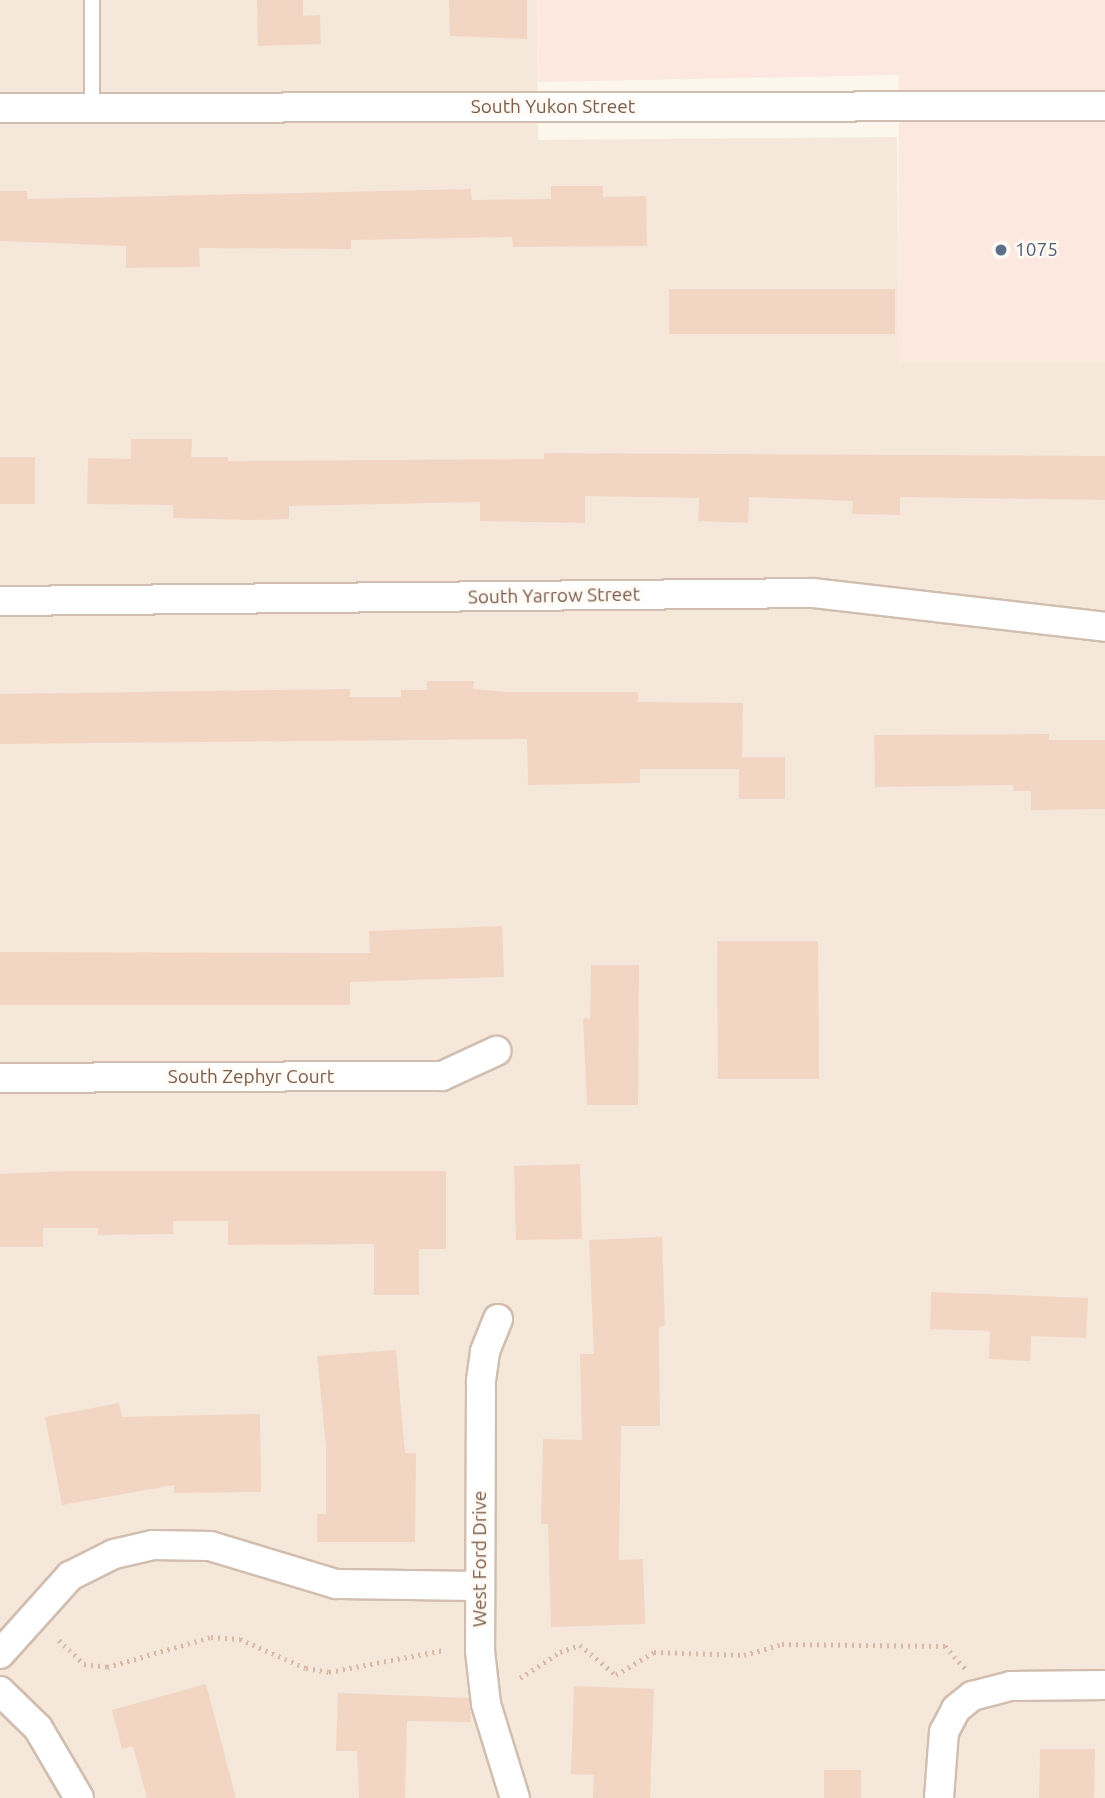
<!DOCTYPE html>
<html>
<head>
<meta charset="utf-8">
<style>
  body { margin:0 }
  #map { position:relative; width:1105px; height:1798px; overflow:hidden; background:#fdf6ec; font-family:Ubuntu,sans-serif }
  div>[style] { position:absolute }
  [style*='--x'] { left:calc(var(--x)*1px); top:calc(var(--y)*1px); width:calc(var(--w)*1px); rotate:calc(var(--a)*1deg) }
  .residential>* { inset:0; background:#f5e8da }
  .commercial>* { inset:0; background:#fde8e0 }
  .building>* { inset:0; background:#f3d5c3 }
  .path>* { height:4.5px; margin-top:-2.25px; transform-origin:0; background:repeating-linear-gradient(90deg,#d9b8a5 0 2px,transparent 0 7px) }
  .roads { filter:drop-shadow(2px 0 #d1beb0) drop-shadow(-2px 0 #d1beb0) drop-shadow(0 2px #d1beb0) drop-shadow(0 -2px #d1beb0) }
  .service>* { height:14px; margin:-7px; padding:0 7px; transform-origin:7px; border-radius:7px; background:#fff }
  .minor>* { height:28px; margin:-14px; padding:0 14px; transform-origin:14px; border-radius:14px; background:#fff }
  .dots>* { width:19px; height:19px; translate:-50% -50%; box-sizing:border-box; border:4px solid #fffaf3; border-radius:50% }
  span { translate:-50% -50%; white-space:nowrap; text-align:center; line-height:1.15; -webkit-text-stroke:5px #fffaf3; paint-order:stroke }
  .street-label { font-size:19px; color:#7a5c4d }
  .service-label { font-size:19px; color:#4e5e75 }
  .left { translate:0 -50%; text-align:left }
</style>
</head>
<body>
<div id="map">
  <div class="residential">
    <div style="clip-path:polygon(0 0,537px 0,538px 140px,897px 137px,899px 363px,1105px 363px,1105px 1798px,0 1798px)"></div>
  </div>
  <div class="commercial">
    <div style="clip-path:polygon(537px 0,1105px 0,1105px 363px,898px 363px,899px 75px,538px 82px)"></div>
  </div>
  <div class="building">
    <div style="clip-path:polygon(257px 0,303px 0,303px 16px,320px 15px,321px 44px,258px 46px)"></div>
    <div style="clip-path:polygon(449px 0,527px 0,527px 39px,450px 36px)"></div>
    <div style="clip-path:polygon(551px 186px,603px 186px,603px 197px,646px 196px,647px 246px,513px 247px,512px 237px,351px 240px,351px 249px,199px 248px,200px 267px,126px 268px,126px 246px,0 241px,0 191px,27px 191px,27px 199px,471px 189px,472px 200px,551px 199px)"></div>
    <div style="clip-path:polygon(669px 289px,895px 289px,895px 334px,669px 334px)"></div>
    <div style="clip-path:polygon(131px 439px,192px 439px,191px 457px,228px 457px,228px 461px,544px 459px,544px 453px,1105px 456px,1105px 500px,900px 497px,900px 515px,852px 514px,853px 501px,749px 497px,748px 523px,698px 521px,699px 498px,585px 496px,585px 523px,480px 521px,480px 502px,289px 506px,289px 519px,249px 520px,173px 518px,173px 505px,87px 504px,88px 458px,131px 459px)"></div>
    <div style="clip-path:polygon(0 457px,35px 457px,35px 504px,0 504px)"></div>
    <div style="clip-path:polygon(427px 681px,474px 681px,473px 689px,509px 692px,638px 692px,638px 702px,743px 703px,742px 757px,785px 757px,785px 799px,739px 799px,739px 769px,640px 769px,640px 783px,528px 785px,527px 739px,0 744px,0 694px,350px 689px,350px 697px,401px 697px,401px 690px,427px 690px)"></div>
    <div style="clip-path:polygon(1049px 734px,1049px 740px,1105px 740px,1105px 809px,1031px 810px,1031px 791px,1014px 791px,1013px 785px,875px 787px,874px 735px)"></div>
    <div style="clip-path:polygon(502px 926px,504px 977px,350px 982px,350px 1005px,0 1005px,0 952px,370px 953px,369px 931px)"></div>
    <div style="clip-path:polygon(717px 941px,818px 941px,819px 1079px,718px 1079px)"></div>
    <div style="clip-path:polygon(591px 965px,639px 965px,638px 1105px,587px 1105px,583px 1018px,590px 1019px)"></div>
    <div style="clip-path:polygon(580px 1164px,582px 1239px,516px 1240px,514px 1166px)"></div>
    <div style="clip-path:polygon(67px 1171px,446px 1171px,446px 1249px,419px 1249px,419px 1295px,374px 1295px,374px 1244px,228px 1245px,228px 1221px,173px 1221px,173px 1234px,98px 1235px,98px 1228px,43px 1228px,43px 1247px,0 1247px,0 1174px)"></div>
    <div style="clip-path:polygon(662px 1237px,665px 1326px,659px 1327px,660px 1426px,621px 1426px,619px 1560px,643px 1559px,645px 1624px,551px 1627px,548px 1524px,541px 1524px,543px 1439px,582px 1440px,580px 1354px,594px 1354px,589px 1240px)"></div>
    <div style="clip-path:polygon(931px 1292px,1088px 1298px,1086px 1338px,1031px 1336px,1030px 1361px,989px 1359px,990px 1331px,930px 1329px)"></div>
    <div style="clip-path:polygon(396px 1350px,405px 1453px,416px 1453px,415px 1542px,317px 1542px,317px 1514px,326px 1514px,326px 1446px,317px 1356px)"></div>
    <div style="clip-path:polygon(119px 1403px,122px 1417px,260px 1414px,261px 1492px,174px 1493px,174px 1485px,62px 1505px,45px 1417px)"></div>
    <div style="clip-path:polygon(206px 1684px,236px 1798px,147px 1798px,133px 1746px,122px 1749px,112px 1710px)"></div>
    <div style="clip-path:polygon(574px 1686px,654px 1689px,650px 1798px,593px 1798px,594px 1775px,571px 1774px)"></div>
    <div style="clip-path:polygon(338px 1693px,469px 1698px,471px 1722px,407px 1721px,405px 1798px,359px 1798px,357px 1751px,336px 1751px)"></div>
    <div style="clip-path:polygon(1040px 1749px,1095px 1749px,1094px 1798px,1039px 1798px)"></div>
    <div style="clip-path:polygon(824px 1770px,861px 1770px,861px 1798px,824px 1798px)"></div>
  </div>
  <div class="path">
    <div style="--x:59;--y:1640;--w:35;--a:44"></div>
    <div style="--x:84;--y:1664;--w:23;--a:7"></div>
    <div style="--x:107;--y:1667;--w:108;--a:-16.1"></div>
    <div style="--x:211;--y:1637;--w:29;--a:4"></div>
    <div style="--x:240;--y:1639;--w:72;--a:23.7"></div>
    <div style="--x:306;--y:1668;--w:23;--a:10"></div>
    <div style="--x:329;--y:1672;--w:117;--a:-10.8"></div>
    <div style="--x:520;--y:1678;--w:48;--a:-33"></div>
    <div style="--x:560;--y:1652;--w:21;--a:-19"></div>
    <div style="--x:580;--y:1645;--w:47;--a:39.8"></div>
    <div style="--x:616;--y:1675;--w:44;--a:-31.2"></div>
    <div style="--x:654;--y:1652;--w:90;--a:1.9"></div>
    <div style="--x:744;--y:1655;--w:40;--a:-16"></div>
    <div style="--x:782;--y:1644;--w:163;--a:0.7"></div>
    <div style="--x:945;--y:1646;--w:30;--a:48"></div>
  </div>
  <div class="roads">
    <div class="service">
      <div style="--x:92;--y:0;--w:108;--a:90"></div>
    </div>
    <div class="minor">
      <div style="--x:0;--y:108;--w:1105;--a:-0.1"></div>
      <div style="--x:0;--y:601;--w:813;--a:-0.56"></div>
      <div style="--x:813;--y:593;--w:294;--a:6.6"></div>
      <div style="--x:0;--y:1078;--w:442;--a:-0.3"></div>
      <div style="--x:442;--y:1076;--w:60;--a:-24.8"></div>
      <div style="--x:498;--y:1319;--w:35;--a:112"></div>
      <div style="--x:485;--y:1352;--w:30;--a:98"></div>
      <div style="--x:481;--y:1382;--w:269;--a:90.2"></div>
      <div style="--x:480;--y:1651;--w:53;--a:83.5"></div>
      <div style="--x:486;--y:1704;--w:98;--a:72.9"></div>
      <div style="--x:0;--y:1654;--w:105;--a:-48.1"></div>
      <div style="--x:70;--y:1576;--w:49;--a:-26.6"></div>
      <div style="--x:114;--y:1554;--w:40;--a:-13"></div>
      <div style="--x:153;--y:1545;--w:57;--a:1"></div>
      <div style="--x:210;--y:1546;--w:132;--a:16.8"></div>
      <div style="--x:336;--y:1584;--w:144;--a:0.8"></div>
      <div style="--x:0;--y:1691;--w:53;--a:44.2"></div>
      <div style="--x:38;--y:1728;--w:81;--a:59.6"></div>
      <div style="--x:939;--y:1798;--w:66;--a:-85.7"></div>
      <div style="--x:944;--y:1732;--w:26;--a:-62"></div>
      <div style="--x:956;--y:1709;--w:21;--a:-39"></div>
      <div style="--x:972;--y:1696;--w:40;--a:-14.4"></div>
      <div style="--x:1011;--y:1686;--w:94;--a:-0.6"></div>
    </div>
  </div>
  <div class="dots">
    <div style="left:1001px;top:250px;background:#5c6f8a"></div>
  </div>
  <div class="street-label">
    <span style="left:553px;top:107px">South Yukon Street</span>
    <span style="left:554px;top:596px;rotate:-1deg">South Yarrow Street</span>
    <span style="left:251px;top:1077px">South Zephyr Court</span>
    <span style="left:480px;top:1559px;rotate:-90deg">West Ford Drive</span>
  </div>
  <div class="service-label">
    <span class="left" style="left:1015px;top:250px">1075</span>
  </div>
</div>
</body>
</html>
